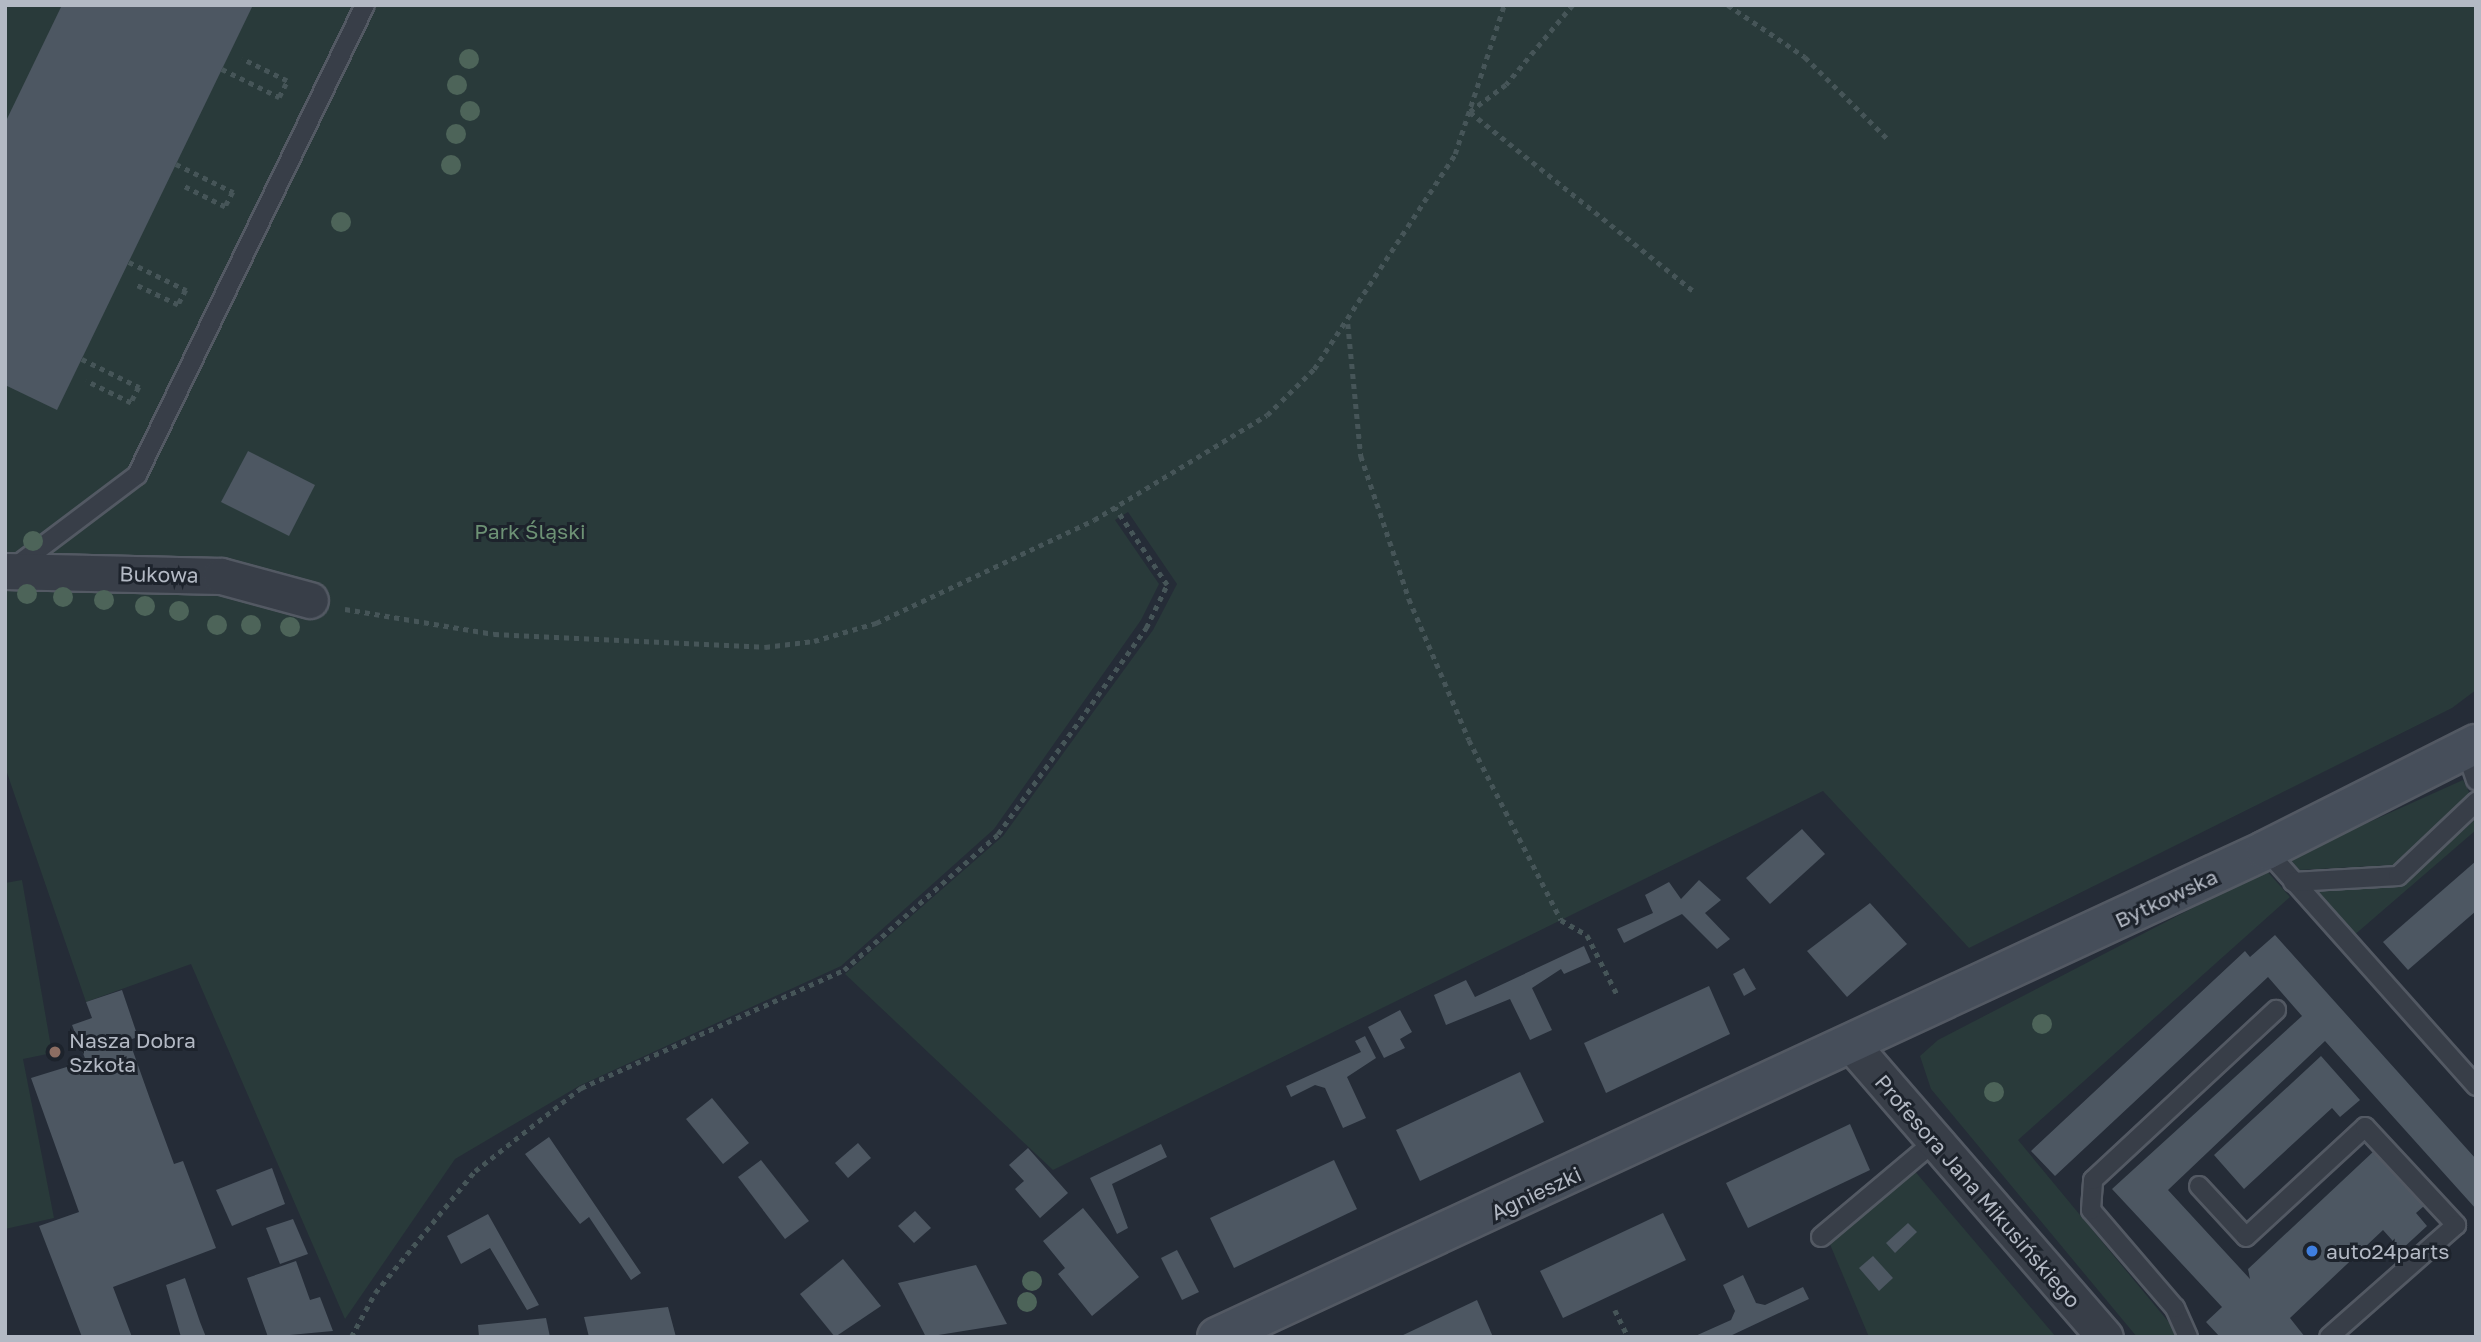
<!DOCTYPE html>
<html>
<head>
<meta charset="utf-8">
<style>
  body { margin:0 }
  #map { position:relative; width:2481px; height:1342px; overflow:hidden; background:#252c37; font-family:"Golos Text",sans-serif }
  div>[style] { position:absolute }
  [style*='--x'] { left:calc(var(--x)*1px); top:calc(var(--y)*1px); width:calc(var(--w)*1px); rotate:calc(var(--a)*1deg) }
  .green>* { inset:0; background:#293a3a }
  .building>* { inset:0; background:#4d5762 }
  .path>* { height:4.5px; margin-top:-2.25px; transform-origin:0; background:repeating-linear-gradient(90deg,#465558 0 5px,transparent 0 10px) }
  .roads { filter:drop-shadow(2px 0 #535963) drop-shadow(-2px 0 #535963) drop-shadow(0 2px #535963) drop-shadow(0 -2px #535963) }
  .lane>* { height:18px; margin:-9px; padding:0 9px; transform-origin:9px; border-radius:9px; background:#383e48 }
  .street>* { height:35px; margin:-17.5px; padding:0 17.5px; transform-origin:17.5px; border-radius:17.5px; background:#383e48 }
  .secondary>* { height:38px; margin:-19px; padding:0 19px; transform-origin:19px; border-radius:19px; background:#464e5a }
  .trees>* { width:20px; height:20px; margin:-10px; border-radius:50%; background:#4d6459 }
  .dots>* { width:19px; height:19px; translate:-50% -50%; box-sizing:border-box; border:4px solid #1d232c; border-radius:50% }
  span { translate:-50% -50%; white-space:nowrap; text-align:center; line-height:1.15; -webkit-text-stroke:6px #1d232c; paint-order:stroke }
  .park-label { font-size:21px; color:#6d9275 }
  .street-label { font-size:21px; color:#b3b9c4 }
  .poi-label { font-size:21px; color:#b3b9c4 }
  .left { translate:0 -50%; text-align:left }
  .frame { position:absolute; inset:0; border:7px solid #b3b9c4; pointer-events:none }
</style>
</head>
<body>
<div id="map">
  <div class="green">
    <div style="clip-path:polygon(5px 5px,2476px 5px,2476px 690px,2452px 708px,1969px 948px,1823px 791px,1053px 1170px,845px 974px,1003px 836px,1153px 630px,1177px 584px,1128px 512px,1115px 520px,1159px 584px,1141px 620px,994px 829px,841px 966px,579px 1086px,455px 1159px,345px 1319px,191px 964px,86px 1002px,5px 767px)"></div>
    <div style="clip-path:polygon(2463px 780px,2469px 792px,2464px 805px,2395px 865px,2299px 870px,2289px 858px)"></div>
    <div style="clip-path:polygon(2476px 819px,2476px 830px,2352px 937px,2312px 891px,2400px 885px)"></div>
    <div style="clip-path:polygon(2266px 870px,2290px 897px,2018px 1140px,2181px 1337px,2137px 1337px,1931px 1089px,1920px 1056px,1938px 1040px)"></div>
    <div style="clip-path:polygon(22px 880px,52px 1053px,23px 1059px,54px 1218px,5px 1229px,5px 883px)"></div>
    <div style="clip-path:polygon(1913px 1169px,2056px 1337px,1869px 1337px,1829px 1242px)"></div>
  </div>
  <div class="building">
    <div style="clip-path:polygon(62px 5px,253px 5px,57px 410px,5px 385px,5px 123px)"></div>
    <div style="clip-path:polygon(248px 451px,315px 485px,289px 536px,221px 502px)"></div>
    <div style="clip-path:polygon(1802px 829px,1825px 854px,1770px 904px,1746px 878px)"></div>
    <div style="clip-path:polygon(2476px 861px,2476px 911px,2408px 970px,2383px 942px)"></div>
    <div style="clip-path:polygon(1699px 880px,1721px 900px,1705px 913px,1730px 939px,1717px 949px,1682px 914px,1624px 943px,1617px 929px,1653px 913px,1645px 895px,1669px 882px,1681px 899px)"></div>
    <div style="clip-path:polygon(1870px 903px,1907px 944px,1847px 997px,1807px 951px)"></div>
    <div style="clip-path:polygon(2275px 935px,2476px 1159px,2476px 1209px,2325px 1041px,2168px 1190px,2250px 1279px,2248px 1269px,2374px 1151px,2424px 1206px,2416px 1213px,2427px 1226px,2401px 1250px,2383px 1230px,2290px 1318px,2305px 1337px,2220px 1337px,2206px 1322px,2222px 1307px,2112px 1189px,2302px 1016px,2268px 977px,2055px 1176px,2031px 1151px,2245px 951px,2250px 957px)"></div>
    <div style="clip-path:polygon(1584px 946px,1591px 962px,1564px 974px,1561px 969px,1532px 988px,1552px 1030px,1530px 1040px,1510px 999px,1446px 1025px,1434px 995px,1466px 980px,1475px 997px)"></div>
    <div style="clip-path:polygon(1744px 968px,1756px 989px,1744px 996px,1733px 974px)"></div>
    <div style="clip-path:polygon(1709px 986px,1730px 1034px,1606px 1093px,1584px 1043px)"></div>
    <div style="clip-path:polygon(122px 990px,138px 1037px,129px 1040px,150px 1099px,174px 1164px,183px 1161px,216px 1248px,113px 1287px,132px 1337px,82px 1337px,39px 1226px,79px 1212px,31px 1078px,86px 1061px,72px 1025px,92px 1018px,86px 1002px)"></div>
    <div style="clip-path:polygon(1400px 1010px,1412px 1032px,1400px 1039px,1405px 1048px,1384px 1058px,1368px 1027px)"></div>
    <div style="clip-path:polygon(1365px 1036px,1376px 1058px,1347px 1077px,1366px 1118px,1343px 1128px,1325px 1088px,1315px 1085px,1291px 1097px,1286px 1086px,1361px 1052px,1355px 1041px)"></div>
    <div style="clip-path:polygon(2321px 1056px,2360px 1100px,2340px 1117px,2332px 1108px,2244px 1189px,2214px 1155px)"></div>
    <div style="clip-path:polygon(1520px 1072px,1544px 1122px,1420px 1181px,1396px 1130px)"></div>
    <div style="clip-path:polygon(712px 1098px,749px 1143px,723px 1164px,686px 1119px)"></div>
    <div style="clip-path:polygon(1850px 1124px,1870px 1170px,1748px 1228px,1726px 1183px)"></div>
    <div style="clip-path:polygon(549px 1137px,641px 1273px,631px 1280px,589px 1217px,580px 1224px,525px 1154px)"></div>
    <div style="clip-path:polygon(858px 1143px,871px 1158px,848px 1178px,835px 1163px)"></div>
    <div style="clip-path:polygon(1161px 1144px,1167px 1157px,1112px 1184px,1128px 1228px,1117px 1234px,1090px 1178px)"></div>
    <div style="clip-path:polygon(1028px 1148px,1068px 1193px,1040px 1218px,1015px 1189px,1024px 1181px,1009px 1165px)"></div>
    <div style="clip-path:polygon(761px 1160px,809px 1221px,785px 1239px,738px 1177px)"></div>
    <div style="clip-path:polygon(1334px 1160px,1357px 1209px,1234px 1268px,1210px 1218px)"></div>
    <div style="clip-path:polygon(272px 1168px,285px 1204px,232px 1226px,216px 1190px)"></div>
    <div style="clip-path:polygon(1083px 1208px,1139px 1277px,1092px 1316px,1058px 1274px,1065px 1268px,1043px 1241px)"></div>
    <div style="clip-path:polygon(915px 1211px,931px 1228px,914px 1243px,898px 1226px)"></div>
    <div style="clip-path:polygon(1663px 1213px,1686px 1260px,1563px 1318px,1540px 1271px)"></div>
    <div style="clip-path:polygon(488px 1214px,539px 1305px,527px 1310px,490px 1248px,461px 1264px,447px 1236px)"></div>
    <div style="clip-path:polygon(293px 1219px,308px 1254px,280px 1264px,266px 1228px)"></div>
    <div style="clip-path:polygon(1908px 1223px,1917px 1232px,1895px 1253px,1886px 1243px)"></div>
    <div style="clip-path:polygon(1177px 1250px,1199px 1292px,1182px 1300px,1161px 1258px)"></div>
    <div style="clip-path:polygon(1873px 1256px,1893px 1278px,1879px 1291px,1859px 1268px)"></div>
    <div style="clip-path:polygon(843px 1259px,881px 1306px,835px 1337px,800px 1294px)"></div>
    <div style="clip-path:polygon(296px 1261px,310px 1300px,320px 1297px,333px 1331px,268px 1337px,247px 1278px)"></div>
    <div style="clip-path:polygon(976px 1265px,1007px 1324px,926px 1337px,898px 1283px)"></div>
    <div style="clip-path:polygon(1743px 1275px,1756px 1303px,1765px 1305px,1803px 1287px,1809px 1299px,1728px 1337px,1693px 1337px,1731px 1320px,1735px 1311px,1723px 1285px)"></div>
    <div style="clip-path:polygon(185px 1278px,200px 1322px,206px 1337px,181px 1337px,166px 1285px)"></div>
    <div style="clip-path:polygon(1477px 1300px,1493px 1337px,1399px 1337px)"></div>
    <div style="clip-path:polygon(668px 1307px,676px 1337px,589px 1337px,584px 1317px)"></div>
    <div style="clip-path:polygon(546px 1318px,550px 1337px,479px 1337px,478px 1325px)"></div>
  </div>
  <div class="path">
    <div style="--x:1573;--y:5;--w:104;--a:129.9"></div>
    <div style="--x:1506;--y:85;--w:45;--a:143.1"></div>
    <div style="--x:1470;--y:112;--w:288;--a:38.7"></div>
    <div style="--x:1728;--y:5;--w:93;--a:34"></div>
    <div style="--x:1805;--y:57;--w:118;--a:44.7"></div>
    <div style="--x:222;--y:69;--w:64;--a:26.2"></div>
    <div style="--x:279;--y:97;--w:18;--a:-63"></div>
    <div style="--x:287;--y:81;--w:50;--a:-153.9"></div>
    <div style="--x:176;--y:164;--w:64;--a:26.2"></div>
    <div style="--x:233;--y:192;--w:17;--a:118"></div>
    <div style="--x:225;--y:207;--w:49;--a:-153.4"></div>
    <div style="--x:129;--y:262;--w:64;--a:26.2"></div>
    <div style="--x:186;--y:290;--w:17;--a:118"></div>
    <div style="--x:178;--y:305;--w:49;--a:-154.5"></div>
    <div style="--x:1348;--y:324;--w:133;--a:84.4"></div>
    <div style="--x:1361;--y:456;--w:151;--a:71.4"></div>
    <div style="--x:1409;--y:599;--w:153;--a:66.9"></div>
    <div style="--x:1469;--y:740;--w:202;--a:62.9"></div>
    <div style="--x:1561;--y:920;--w:30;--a:30"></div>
    <div style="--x:1587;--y:935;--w:68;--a:63.1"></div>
    <div style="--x:82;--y:359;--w:64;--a:26.2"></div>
    <div style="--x:139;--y:387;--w:18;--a:117"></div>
    <div style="--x:131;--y:403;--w:50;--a:-153.9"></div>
    <div style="--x:345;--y:609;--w:151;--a:9.5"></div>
    <div style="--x:494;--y:634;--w:271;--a:2.7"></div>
    <div style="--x:765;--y:647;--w:49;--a:-7"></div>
    <div style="--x:814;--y:641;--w:65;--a:-16.2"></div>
    <div style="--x:876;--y:623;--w:241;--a:-25.3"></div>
    <div style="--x:1094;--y:520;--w:202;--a:-31.3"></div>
    <div style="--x:1267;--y:415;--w:66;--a:-44.4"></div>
    <div style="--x:1314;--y:369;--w:257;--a:-56.7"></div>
    <div style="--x:1455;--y:154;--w:157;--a:-71.8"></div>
    <div style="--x:1615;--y:1310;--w:30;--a:64"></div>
    <div style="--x:351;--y:1337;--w:50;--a:-61.4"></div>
    <div style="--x:375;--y:1293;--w:158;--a:-50.7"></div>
    <div style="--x:475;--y:1171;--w:135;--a:-38.1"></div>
    <div style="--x:581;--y:1088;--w:288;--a:-24.2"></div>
    <div style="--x:844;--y:970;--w:205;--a:-41.4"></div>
    <div style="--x:998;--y:834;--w:254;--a:-54.3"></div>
    <div style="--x:1146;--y:628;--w:48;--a:-64"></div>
    <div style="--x:1167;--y:585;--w:93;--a:-124"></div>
  </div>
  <div class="roads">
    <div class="lane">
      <div style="--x:15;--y:567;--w:153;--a:-37"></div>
      <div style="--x:137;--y:475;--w:522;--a:-64.12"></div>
      <div style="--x:2466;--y:751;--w:31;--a:71"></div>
      <div style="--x:2266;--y:850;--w:316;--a:48.3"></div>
      <div style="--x:2293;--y:882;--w:105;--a:-3.3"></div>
      <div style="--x:2398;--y:876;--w:108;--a:-43.5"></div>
      <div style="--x:2199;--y:1186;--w:69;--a:47.3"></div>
      <div style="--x:2246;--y:1237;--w:162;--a:-42.7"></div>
      <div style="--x:2365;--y:1127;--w:134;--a:47.1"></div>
      <div style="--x:2456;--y:1225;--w:169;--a:138.6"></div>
      <div style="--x:1821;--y:1237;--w:149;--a:-40.1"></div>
      <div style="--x:2188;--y:1337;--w:32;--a:-114"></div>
      <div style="--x:2175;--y:1308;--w:129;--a:-130.6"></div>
      <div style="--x:2091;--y:1210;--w:30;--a:-86"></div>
      <div style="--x:2093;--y:1180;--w:250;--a:-42.9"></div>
    </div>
    <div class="street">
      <div style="--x:5;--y:571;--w:216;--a:1.3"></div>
      <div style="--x:221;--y:576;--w:92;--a:15.1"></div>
      <div style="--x:1852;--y:1045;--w:386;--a:49.1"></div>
    </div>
    <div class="secondary">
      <div style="--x:1217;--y:1337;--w:1157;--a:-24.9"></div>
      <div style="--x:2266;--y:850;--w:235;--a:-26.8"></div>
    </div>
  </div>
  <div class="trees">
    <div style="left:469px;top:59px"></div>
    <div style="left:457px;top:85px"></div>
    <div style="left:470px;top:111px"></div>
    <div style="left:456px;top:134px"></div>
    <div style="left:451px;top:165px"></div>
    <div style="left:341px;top:222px"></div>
    <div style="left:33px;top:541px"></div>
    <div style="left:27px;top:594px"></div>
    <div style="left:63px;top:597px"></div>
    <div style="left:104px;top:600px"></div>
    <div style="left:145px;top:606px"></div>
    <div style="left:179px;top:611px"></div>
    <div style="left:217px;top:625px"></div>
    <div style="left:251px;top:625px"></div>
    <div style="left:290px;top:627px"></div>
    <div style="left:2042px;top:1024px"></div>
    <div style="left:1994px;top:1092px"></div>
    <div style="left:1032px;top:1281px"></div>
    <div style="left:1027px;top:1302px"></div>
  </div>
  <div class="dots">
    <div style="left:55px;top:1052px;background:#8d6e63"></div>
    <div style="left:2312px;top:1251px;background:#3f7fe0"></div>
  </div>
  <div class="park-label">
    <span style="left:530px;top:531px">Park Śląski</span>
  </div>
  <div class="street-label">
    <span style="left:159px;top:574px;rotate:1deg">Bukowa</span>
    <span style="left:2166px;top:898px;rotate:-25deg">Bytkowska</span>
    <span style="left:1978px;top:1191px;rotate:49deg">Profesora Jana Mikusińskiego</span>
    <span style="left:1536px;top:1193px;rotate:-25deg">Agnieszki</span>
  </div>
  <div class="poi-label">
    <span class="left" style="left:69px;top:1052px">Nasza Dobra<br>Szkoła</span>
    <span class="left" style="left:2326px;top:1251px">auto24parts</span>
  </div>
  <div class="frame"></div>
</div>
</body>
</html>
